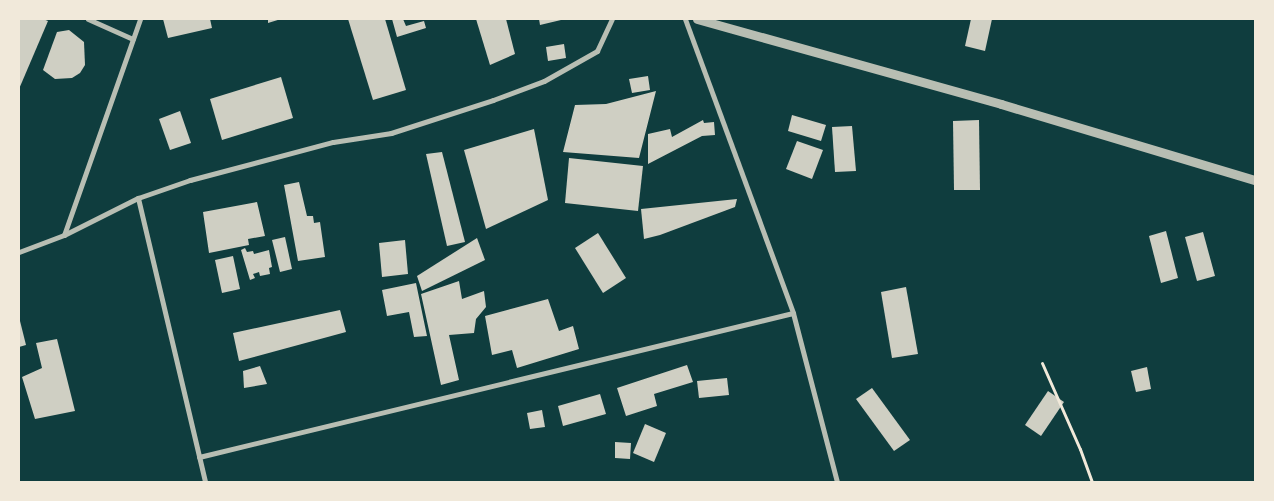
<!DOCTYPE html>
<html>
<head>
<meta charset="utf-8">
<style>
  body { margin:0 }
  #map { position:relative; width:1274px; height:501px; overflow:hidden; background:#0f3d3e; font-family:"Alegreya Sans",sans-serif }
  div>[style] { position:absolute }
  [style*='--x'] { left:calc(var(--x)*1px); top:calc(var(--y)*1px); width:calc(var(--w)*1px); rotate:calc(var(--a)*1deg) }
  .building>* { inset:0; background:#cfcfc3 }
  .path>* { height:3px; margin:-1.5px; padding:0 1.5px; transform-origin:1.5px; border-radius:1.5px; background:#f1e9da }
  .minor>* { height:5px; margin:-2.5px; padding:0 2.5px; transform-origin:2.5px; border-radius:2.5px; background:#b8beb3 }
  .tertiary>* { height:9px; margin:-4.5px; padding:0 4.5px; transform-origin:4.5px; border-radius:4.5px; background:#b8beb3 }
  span { translate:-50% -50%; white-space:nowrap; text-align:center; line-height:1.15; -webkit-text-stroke:5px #f1e9da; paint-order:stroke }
  .frame { position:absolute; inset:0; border:20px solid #f1e9da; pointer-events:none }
</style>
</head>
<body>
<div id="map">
  <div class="building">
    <div style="clip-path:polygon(19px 19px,43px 19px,48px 21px,19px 89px)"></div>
    <div style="clip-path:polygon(163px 19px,210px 19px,212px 28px,168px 38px)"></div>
    <div style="clip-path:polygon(268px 19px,281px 19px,268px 23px)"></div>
    <div style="clip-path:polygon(348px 19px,385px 19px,406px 90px,373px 100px)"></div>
    <div style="clip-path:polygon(392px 19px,403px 19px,406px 26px,424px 21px,426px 28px,397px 37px)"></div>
    <div style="clip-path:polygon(476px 19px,506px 19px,515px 54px,490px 65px)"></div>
    <div style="clip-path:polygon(539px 19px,560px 19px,561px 20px,540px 25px)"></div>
    <div style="clip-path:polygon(971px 19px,992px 19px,985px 51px,965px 46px)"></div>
    <div style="clip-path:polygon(69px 30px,84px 42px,85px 65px,80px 73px,72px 78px,55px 79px,43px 70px,57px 32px)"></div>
    <div style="clip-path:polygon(564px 44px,566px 58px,548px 61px,546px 47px)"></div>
    <div style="clip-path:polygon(648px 76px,650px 90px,632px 93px,629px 79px)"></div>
    <div style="clip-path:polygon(281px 77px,293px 118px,222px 140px,210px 99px)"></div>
    <div style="clip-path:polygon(656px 91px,639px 158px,563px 152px,575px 105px,606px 104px)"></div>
    <div style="clip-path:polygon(180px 111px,191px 143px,170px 150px,159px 119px)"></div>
    <div style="clip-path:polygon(792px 115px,826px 125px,821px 141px,788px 131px)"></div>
    <div style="clip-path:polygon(703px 120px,704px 123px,714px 122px,715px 135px,702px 136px,648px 164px,648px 134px,670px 129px,672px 137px)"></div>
    <div style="clip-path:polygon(979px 120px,980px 190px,954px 190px,953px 121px)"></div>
    <div style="clip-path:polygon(852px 126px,856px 171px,835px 172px,832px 127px)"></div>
    <div style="clip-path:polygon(534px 129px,548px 200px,486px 229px,464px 150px)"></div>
    <div style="clip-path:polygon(797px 141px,823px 150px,812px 179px,786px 169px)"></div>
    <div style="clip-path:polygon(442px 152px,465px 242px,447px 246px,426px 154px)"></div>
    <div style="clip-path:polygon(569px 158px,643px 166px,638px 211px,565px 203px)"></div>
    <div style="clip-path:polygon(299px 182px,307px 216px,313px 216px,314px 223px,320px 222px,325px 257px,298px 261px,284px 185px)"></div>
    <div style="clip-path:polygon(737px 199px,735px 207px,660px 235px,644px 239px,641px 209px)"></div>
    <div style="clip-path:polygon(257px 202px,265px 236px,248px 239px,249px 245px,209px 253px,203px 212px)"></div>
    <div style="clip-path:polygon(1166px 231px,1178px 278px,1161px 283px,1149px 236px)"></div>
    <div style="clip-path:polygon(1203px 232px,1215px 276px,1197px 281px,1185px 237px)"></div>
    <div style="clip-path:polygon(598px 233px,626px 278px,603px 293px,575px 248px)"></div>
    <div style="clip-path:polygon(285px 237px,292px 269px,280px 272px,272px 240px)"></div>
    <div style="clip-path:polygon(477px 238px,485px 260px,422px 291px,417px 276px)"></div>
    <div style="clip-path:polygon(405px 240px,408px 274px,382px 277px,379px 243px)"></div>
    <div style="clip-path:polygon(245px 248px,247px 252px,253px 251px,254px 254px,269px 250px,272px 267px,269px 268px,270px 274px,260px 276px,259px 272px,253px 274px,255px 278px,250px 280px,241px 250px)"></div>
    <div style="clip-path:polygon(233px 256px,240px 289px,222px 293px,215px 260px)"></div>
    <div style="clip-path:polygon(459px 281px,462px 299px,484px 291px,486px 307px,476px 319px,474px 333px,449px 335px,459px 380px,441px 385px,421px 294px)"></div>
    <div style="clip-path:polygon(416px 283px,427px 336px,414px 337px,409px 312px,387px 316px,382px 290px)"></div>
    <div style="clip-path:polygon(906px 287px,918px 354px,892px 358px,881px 292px)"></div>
    <div style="clip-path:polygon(548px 299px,559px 331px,573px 326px,579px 349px,517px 368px,512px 350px,492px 355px,485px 316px)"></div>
    <div style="clip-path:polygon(340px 310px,346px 332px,239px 361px,233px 333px)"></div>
    <div style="clip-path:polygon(19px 317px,26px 345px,19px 347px)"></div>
    <div style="clip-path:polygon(57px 339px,75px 411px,35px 419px,22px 377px,42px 368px,36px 343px)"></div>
    <div style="clip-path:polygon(687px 365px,693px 382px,654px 394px,657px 406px,626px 416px,617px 388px)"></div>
    <div style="clip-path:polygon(260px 366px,267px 384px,244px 388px,243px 371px)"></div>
    <div style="clip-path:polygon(1147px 367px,1151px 389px,1136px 392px,1131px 371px)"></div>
    <div style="clip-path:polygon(727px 378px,729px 395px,699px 398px,697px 381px)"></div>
    <div style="clip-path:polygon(872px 388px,910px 440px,894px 451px,856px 399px)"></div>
    <div style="clip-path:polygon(1048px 391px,1064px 402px,1041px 436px,1025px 425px)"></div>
    <div style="clip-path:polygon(600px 394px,606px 414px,563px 426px,558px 406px)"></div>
    <div style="clip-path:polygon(542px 410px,545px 427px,530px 429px,527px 413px)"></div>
    <div style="clip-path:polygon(645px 424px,666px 433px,654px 462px,633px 453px)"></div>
    <div style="clip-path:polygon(615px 442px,631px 443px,630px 459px,615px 458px)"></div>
  </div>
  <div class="path">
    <div style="--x:1042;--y:363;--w:94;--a:66.2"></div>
    <div style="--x:1080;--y:449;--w:35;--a:70"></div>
  </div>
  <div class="minor">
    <div style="--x:88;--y:19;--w:49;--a:24"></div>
    <div style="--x:685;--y:19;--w:313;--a:69.8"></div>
    <div style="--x:138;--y:198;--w:292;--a:76.7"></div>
    <div style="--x:64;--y:235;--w:229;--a:-70.6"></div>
    <div style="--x:19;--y:252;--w:48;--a:-20.7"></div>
    <div style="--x:64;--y:235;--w:83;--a:-26.6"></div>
    <div style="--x:138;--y:198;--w:55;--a:-19.1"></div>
    <div style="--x:190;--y:180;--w:148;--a:-14.9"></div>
    <div style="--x:333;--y:142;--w:59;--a:-8.8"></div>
    <div style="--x:391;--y:133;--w:107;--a:-17.9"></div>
    <div style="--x:493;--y:100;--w:54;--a:-20.4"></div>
    <div style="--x:544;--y:81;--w:61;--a:-29.5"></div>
    <div style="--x:597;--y:51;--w:35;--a:-65"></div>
    <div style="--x:199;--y:457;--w:611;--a:-13.63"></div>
    <div style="--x:793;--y:313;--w:175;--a:75.4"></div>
  </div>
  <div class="tertiary">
    <div style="--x:697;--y:19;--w:316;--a:15.6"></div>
    <div style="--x:1001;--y:104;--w:265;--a:16.7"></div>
  </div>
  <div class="frame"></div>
</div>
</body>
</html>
